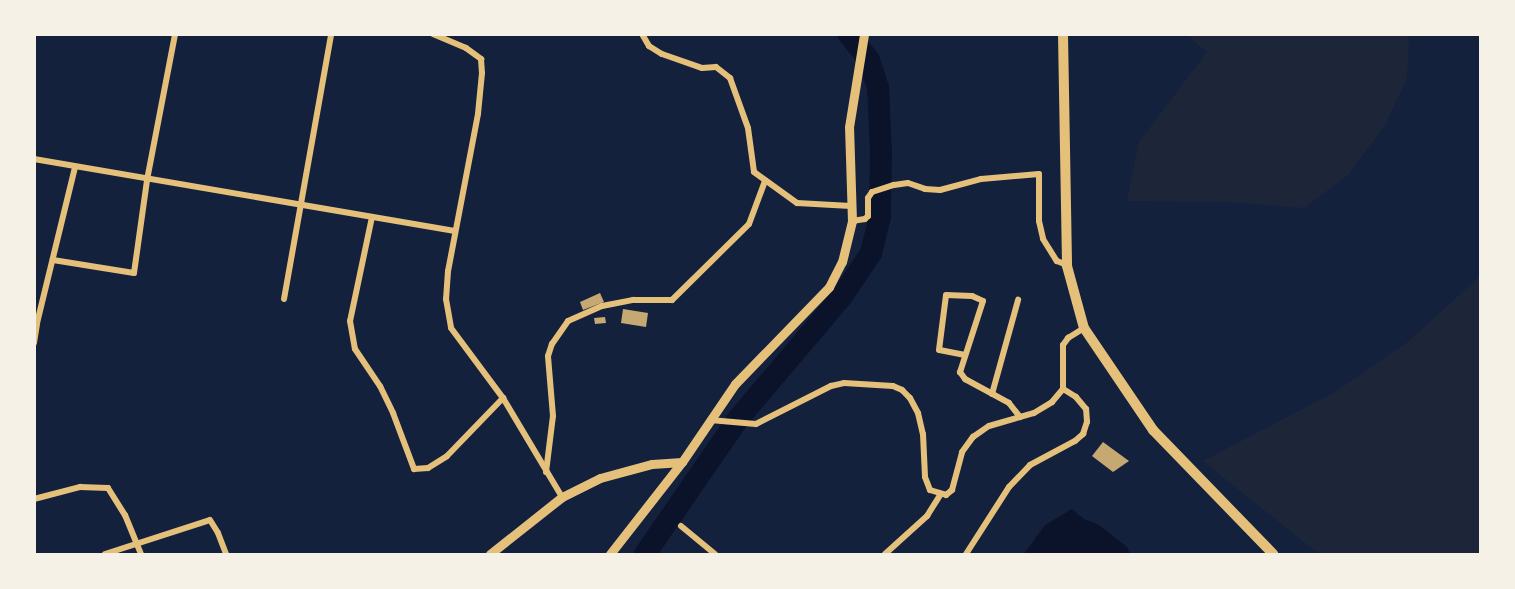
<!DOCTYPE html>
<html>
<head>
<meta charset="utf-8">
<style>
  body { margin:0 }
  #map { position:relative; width:1515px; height:589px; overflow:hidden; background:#14213d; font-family:"Varela Round",sans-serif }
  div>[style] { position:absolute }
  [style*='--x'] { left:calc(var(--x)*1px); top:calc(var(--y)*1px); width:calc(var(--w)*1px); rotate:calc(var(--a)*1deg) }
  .green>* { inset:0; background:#1d2539 }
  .water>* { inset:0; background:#0b132b }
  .river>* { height:22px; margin:-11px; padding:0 11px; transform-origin:11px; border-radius:11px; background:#0b132b }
  .building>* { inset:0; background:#c6a872 }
  .minor>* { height:6px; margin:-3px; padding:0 3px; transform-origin:3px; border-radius:3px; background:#e5c07b }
  .secondary>* { height:9px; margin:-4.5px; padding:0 4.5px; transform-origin:4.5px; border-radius:4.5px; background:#e5c07b }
  .trunk>* { height:10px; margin:-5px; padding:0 5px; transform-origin:5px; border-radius:5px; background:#e5c07b }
  span { translate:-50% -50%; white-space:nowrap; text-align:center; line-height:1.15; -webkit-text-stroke:4.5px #f6f1e7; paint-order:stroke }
  .frame { position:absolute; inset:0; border:36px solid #f6f1e7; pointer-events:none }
</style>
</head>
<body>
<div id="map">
  <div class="green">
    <div style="clip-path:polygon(1187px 35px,1409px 35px,1407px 78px,1385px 125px,1348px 175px,1304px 208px,1227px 202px,1127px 201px,1139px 142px,1207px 52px)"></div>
    <div style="clip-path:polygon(1480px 276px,1480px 554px,1319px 554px,1203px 461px,1335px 392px,1409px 341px)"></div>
  </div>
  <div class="water">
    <div style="clip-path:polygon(1072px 509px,1084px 519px,1099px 525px,1127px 547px,1130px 554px,1024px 554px,1045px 525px)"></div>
  </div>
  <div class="river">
    <div style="--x:645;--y:554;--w:164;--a:-55.4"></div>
    <div style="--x:738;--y:419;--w:162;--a:-49.7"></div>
    <div style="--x:843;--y:295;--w:50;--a:-56.3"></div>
    <div style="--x:871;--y:253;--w:38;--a:-76"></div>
    <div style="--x:880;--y:216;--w:65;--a:-89.1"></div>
    <div style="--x:881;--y:151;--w:63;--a:-92.7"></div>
    <div style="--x:878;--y:88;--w:29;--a:-108"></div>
    <div style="--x:869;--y:60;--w:33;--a:-128"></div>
  </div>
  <div class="building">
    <div style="clip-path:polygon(600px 293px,604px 302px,583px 310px,580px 302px)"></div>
    <div style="clip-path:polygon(623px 309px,648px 313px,646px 327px,621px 323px)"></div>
    <div style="clip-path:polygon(605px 317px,606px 323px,595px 324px,594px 318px)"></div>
    <div style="clip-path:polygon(1103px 442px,1129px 461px,1113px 472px,1092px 456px)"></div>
  </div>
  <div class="minor">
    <div style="--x:433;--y:34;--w:36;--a:23"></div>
    <div style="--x:466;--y:48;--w:19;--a:36"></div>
    <div style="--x:481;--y:59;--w:14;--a:86"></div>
    <div style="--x:482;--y:73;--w:41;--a:95.6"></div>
    <div style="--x:478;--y:114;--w:160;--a:100.8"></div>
    <div style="--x:448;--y:271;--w:28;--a:94"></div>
    <div style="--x:446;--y:299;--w:29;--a:80"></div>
    <div style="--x:451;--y:328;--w:87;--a:53.4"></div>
    <div style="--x:503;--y:398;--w:115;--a:59.2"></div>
    <div style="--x:642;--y:34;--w:14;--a:60"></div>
    <div style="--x:649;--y:46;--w:15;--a:32"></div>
    <div style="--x:662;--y:54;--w:42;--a:19.3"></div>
    <div style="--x:702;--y:68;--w:14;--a:-4"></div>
    <div style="--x:716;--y:67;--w:18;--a:38"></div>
    <div style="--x:730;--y:78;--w:53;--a:70.2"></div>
    <div style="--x:748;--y:128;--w:44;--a:82.2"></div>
    <div style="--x:754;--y:172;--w:53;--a:35.8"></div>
    <div style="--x:797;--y:203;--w:54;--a:3.2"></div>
    <div style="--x:34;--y:159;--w:427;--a:9.7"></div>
    <div style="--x:372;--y:217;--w:106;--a:101.9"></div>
    <div style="--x:350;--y:321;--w:28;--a:80"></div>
    <div style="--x:355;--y:349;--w:45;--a:56"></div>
    <div style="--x:380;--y:386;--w:30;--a:64"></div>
    <div style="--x:393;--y:413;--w:60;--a:69.4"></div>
    <div style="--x:414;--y:469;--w:14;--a:-4"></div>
    <div style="--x:428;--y:468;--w:22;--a:-32"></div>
    <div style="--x:447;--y:456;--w:81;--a:-46"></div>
    <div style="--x:852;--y:221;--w:13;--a:-9"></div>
    <div style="--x:865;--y:219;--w:4;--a:-45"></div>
    <div style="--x:868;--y:216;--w:18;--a:-90"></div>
    <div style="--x:868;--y:198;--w:7;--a:-56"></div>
    <div style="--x:872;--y:192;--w:23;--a:-18"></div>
    <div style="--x:894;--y:185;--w:14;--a:-8"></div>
    <div style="--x:908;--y:183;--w:18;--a:19"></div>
    <div style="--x:925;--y:189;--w:15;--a:4"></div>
    <div style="--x:940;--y:190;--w:42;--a:-15"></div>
    <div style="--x:981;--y:179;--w:58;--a:-4.9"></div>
    <div style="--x:1039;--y:174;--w:47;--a:90"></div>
    <div style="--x:1039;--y:221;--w:18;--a:77"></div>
    <div style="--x:1043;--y:239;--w:26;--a:58"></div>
    <div style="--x:1057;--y:261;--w:11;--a:22"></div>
    <div style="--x:53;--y:260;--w:82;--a:9.1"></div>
    <div style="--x:134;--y:273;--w:94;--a:-82"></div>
    <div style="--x:147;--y:180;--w:149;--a:-79.1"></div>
    <div style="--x:284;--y:299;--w:269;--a:-79.9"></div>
    <div style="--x:34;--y:343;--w:24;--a:-81"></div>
    <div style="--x:38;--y:319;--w:156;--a:-76.3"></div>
    <div style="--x:965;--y:355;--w:26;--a:-169"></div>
    <div style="--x:939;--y:350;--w:55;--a:-82.7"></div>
    <div style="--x:946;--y:295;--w:26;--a:2"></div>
    <div style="--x:972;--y:296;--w:12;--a:24"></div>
    <div style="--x:983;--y:301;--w:75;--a:107.9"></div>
    <div style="--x:960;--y:372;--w:9;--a:54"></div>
    <div style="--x:965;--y:379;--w:50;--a:28.6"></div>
    <div style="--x:1009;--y:403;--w:18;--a:52"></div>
    <div style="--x:992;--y:394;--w:98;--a:-74.5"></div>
    <div style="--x:710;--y:420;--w:46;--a:5"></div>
    <div style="--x:756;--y:424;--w:84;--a:-26.9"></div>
    <div style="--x:831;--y:386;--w:13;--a:-13"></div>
    <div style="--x:844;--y:383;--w:49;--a:3.5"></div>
    <div style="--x:893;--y:386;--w:10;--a:24"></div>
    <div style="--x:902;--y:390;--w:11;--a:45"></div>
    <div style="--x:910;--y:398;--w:17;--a:62"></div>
    <div style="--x:918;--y:413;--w:22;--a:77"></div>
    <div style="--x:923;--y:434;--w:43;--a:87.3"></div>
    <div style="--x:925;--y:477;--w:14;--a:69"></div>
    <div style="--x:930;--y:490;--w:17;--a:17"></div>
    <div style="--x:946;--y:495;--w:8;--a:-40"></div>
    <div style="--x:952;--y:490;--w:39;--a:-75"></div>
    <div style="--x:962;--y:452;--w:19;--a:-54"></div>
    <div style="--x:973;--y:437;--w:19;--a:-35"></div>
    <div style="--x:989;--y:426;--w:47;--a:-16.1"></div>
    <div style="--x:1034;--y:413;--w:21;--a:-31"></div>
    <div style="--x:1052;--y:402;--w:17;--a:-50"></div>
    <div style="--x:1063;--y:389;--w:44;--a:-90"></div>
    <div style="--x:1063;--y:345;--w:9;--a:-54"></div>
    <div style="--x:1068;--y:338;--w:19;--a:-32"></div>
    <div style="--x:546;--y:472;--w:56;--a:-82.9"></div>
    <div style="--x:553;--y:416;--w:60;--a:-94.8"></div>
    <div style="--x:548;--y:356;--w:13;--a:-72"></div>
    <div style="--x:552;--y:344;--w:28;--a:-55"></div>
    <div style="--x:568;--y:321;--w:37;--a:-24"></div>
    <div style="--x:602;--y:306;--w:32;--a:-11"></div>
    <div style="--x:633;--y:300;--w:39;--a:0"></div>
    <div style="--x:672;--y:300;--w:108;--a:-44.6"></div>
    <div style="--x:749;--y:224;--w:46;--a:-69.6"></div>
    <div style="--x:34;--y:499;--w:48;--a:-14.6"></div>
    <div style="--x:80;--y:487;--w:28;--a:2"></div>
    <div style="--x:108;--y:488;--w:32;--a:58"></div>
    <div style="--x:125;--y:515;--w:42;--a:67.7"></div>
    <div style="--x:681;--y:526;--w:44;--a:39.5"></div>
    <div style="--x:105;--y:554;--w:110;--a:-17.9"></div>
    <div style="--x:210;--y:520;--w:15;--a:58"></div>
    <div style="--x:218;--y:533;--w:22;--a:69"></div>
    <div style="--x:885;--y:554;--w:57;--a:-42.1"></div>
    <div style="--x:927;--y:516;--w:25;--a:-58"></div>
    <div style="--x:966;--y:554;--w:80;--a:-57.3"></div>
    <div style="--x:1009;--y:487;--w:30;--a:-46"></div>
    <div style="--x:1030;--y:465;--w:51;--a:-28.1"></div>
    <div style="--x:1075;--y:441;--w:11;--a:-41"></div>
    <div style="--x:1083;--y:434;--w:13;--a:-72"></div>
    <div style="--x:1087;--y:422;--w:13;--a:-94"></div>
    <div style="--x:1086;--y:409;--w:16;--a:-130"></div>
    <div style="--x:1076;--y:397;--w:15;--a:-148"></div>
  </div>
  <div class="secondary">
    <div style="--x:490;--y:554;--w:92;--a:-38.4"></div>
    <div style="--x:562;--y:497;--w:42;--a:-26.6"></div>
    <div style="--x:600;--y:478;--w:54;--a:-15.1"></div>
    <div style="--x:652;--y:464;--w:30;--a:-4"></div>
    <div style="--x:610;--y:554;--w:117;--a:-52"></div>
    <div style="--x:682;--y:462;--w:94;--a:-55.8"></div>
    <div style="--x:735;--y:384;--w:135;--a:-45.9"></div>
    <div style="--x:829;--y:287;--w:28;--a:-63"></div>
    <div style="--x:842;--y:262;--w:42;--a:-76.3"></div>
    <div style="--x:852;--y:221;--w:94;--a:-91.8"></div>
    <div style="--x:849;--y:127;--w:94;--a:-80.8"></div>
  </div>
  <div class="trunk">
    <div style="--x:1063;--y:34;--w:232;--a:89"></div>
    <div style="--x:1067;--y:266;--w:64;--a:74.7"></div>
    <div style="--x:1084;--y:328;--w:123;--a:55.9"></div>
    <div style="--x:1153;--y:430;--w:173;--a:45.9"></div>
  </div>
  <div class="frame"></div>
</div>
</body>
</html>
